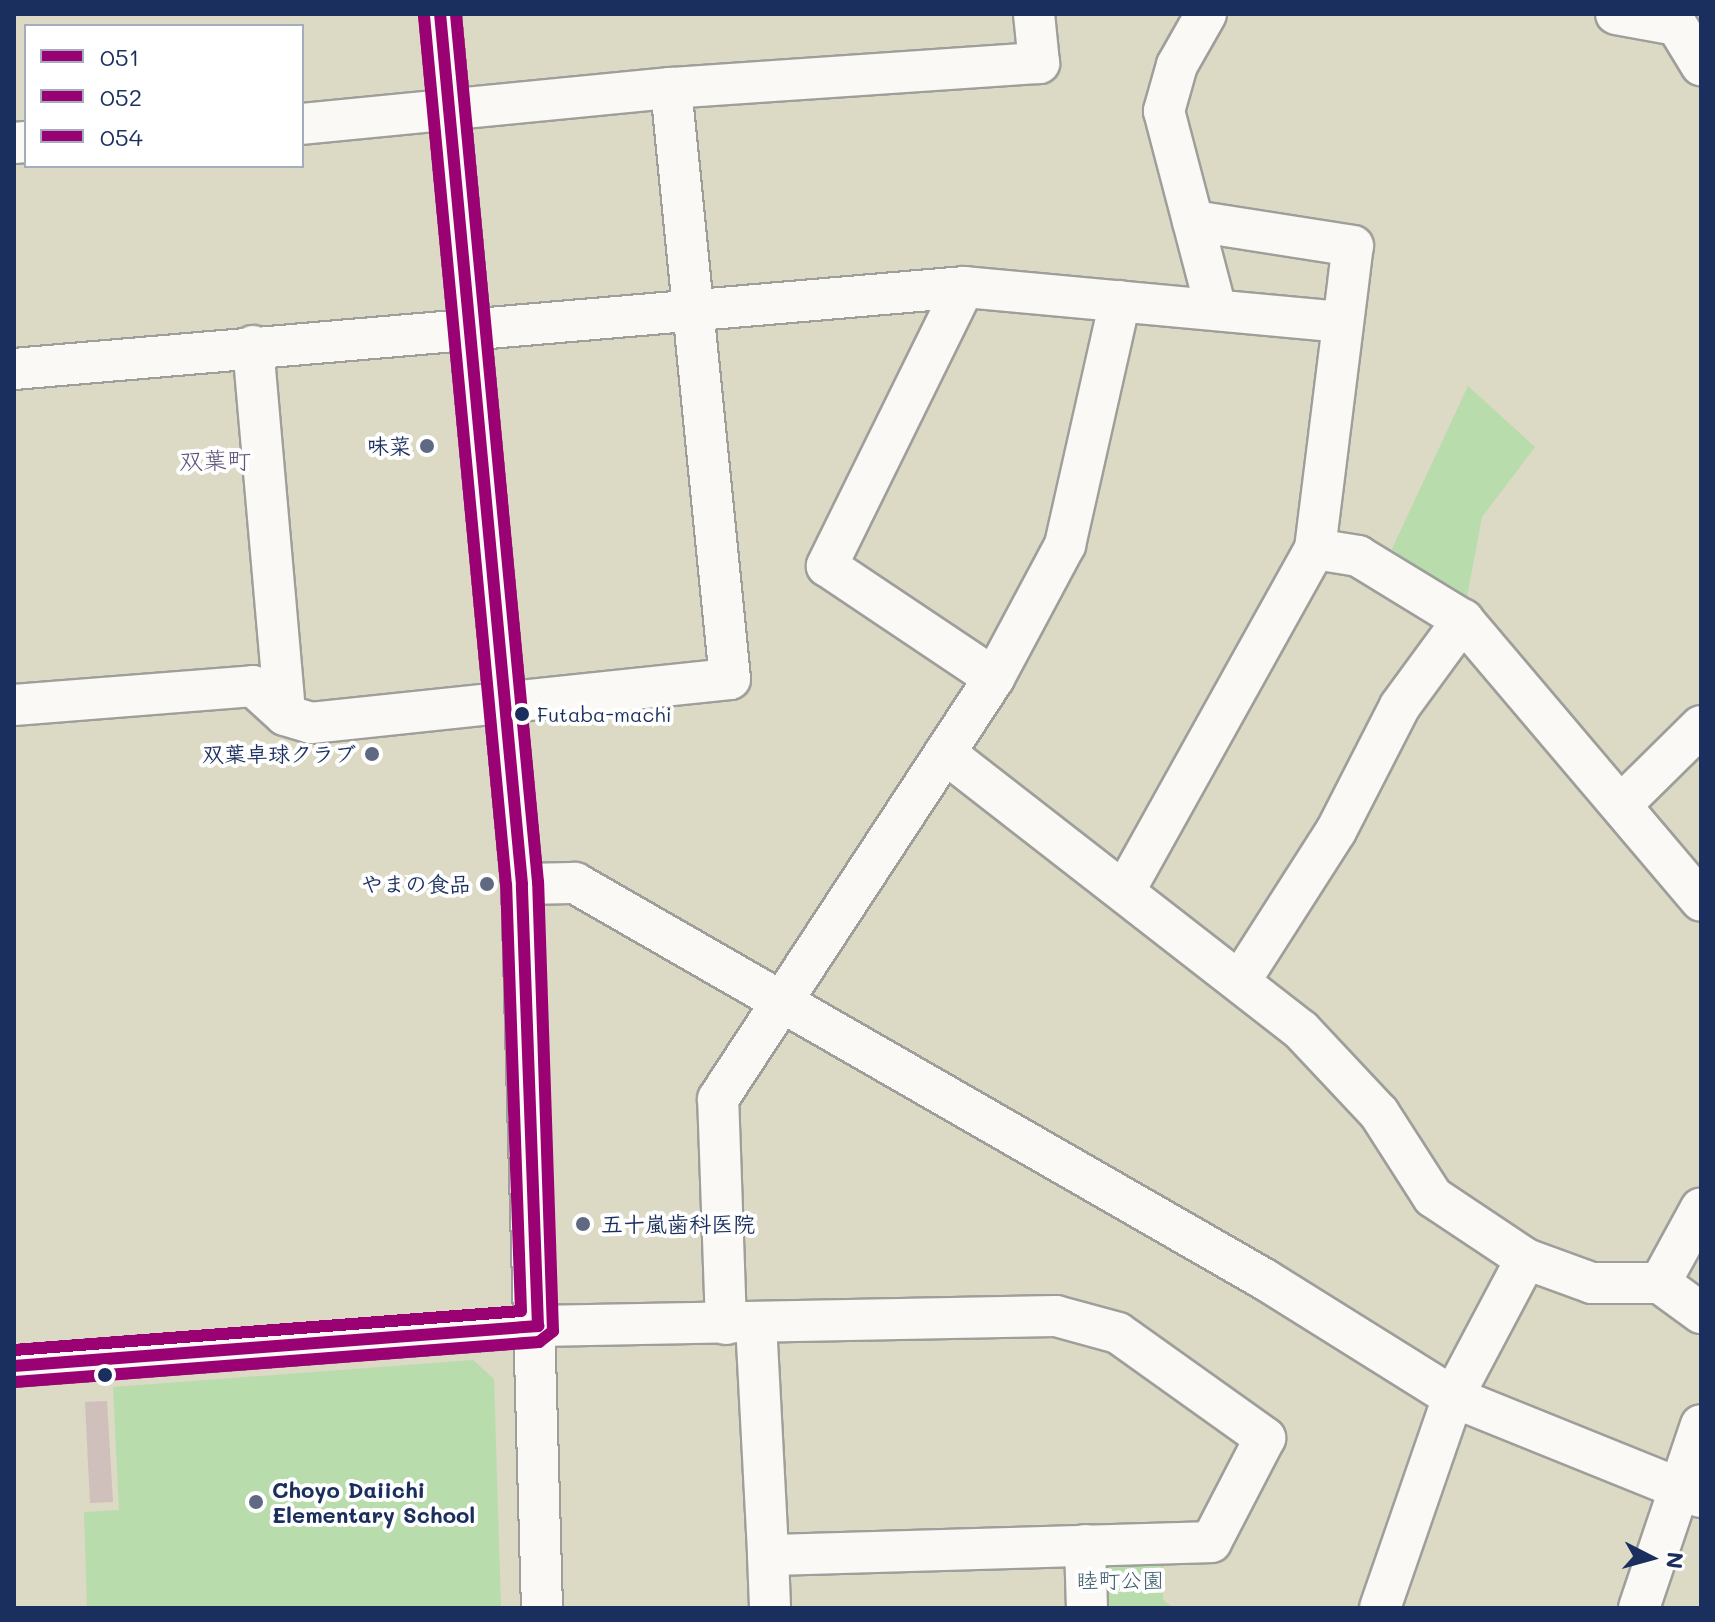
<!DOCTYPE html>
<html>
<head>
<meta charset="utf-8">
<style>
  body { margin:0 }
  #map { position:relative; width:1715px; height:1622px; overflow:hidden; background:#dcd9c5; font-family:Mali,"Klee One",sans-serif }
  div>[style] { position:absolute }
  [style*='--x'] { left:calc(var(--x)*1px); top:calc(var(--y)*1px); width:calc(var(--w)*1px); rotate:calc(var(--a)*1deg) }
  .green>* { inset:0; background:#b8dcac }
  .building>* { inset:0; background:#d0c0bc }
  .roads { filter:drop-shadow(2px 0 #9e9f9a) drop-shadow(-2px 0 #9e9f9a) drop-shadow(0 2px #9e9f9a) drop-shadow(0 -2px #9e9f9a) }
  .minor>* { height:40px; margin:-20px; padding:0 20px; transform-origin:20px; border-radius:20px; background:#faf9f6 }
  .bus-1>* { height:12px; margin:-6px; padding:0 6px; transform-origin:6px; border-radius:6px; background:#9a0273 }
  .bus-2>* { height:12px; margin:-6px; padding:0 6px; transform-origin:6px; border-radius:6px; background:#9a0273 }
  .bus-3>* { height:12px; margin:-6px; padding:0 6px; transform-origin:6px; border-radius:6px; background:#9a0273 }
  .dots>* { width:22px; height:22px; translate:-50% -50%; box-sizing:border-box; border:4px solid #fff; border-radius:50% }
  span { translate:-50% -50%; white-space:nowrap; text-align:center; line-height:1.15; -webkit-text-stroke:8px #fff; paint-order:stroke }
  .bus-label { font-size:20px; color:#1b2f5e }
  .left { translate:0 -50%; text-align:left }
  .poi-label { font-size:22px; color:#1b2f5e; font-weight:700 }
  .right { translate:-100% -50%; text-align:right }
  .park-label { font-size:22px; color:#3b5b6c }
  .neighbourhood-label { font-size:24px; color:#605279 }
  .frame { position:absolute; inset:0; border:16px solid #1b2f5e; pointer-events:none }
  .legend { position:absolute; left:24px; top:24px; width:280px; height:144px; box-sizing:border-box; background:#fff; border:2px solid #a4acbf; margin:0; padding:10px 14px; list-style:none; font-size:24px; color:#1b2f5e }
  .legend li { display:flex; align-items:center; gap:16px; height:40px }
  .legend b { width:40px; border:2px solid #a4acbf }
  .north { position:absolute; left:1611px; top:1518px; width:80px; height:80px; -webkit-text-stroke:6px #fff; paint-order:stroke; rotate:96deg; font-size:22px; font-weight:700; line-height:32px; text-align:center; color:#1b2f5e }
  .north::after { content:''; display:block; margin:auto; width:28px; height:36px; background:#1b2f5e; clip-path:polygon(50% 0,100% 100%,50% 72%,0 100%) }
</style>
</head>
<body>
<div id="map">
  <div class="green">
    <div style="clip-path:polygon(1468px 386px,1535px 447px,1482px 517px,1465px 607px,1392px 549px)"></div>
    <div style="clip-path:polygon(473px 1360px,494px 1379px,501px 1608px,87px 1608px,84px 1512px,119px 1510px,113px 1387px)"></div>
    <div style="clip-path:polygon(1091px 1550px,1164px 1552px,1163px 1600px,1174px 1608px,1093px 1608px)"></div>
  </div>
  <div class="building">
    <div style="clip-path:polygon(107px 1401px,113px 1502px,90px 1503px,85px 1402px)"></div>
  </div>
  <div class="roads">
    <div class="minor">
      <div style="--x:440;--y:14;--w:874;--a:84.62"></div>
      <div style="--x:522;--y:884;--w:724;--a:88.42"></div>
      <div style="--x:1206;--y:14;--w:59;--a:119.6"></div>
      <div style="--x:1177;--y:65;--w:48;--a:105.8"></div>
      <div style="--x:1164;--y:111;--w:205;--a:75.3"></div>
      <div style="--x:1616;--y:14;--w:56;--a:10.3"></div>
      <div style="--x:1670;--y:14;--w:60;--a:58.7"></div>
      <div style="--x:302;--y:124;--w:371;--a:-5.6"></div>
      <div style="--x:671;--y:88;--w:369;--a:-3.9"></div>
      <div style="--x:1039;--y:63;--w:49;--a:-95.8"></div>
      <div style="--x:14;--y:143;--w:12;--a:-5"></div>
      <div style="--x:964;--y:287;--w:311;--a:116.2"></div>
      <div style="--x:827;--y:566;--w:201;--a:33.8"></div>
      <div style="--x:253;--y:346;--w:370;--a:85"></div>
      <div style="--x:14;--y:369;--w:954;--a:-4.93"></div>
      <div style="--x:964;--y:287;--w:380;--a:5.3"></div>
      <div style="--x:1315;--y:549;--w:44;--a:9.2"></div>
      <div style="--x:1358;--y:556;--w:123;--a:31.4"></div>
      <div style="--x:1463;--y:620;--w:368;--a:49.7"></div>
      <div style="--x:14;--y:705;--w:240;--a:-4.5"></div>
      <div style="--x:253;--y:686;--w:43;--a:42.2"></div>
      <div style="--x:285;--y:715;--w:27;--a:17"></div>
      <div style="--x:311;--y:723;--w:421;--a:-6"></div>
      <div style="--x:730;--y:679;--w:594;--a:-95.7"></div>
      <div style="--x:945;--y:753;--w:451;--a:37.9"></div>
      <div style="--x:1301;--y:1030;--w:114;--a:46.8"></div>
      <div style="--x:1379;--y:1113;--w:100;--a:57.3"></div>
      <div style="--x:1433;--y:1197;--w:112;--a:33.7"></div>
      <div style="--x:1526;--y:1259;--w:70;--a:20"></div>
      <div style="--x:1592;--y:1283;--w:68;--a:0"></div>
      <div style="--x:1660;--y:1283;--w:51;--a:36.2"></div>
      <div style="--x:1621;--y:805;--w:112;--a:-44.6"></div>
      <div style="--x:522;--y:884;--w:53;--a:-1.1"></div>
      <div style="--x:575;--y:883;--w:795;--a:29.89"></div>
      <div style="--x:1264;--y:1279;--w:223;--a:32"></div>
      <div style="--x:1453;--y:1397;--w:267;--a:22"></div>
      <div style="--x:1125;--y:890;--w:390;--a:-60.9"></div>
      <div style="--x:1315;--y:549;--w:305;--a:-82.9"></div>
      <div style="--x:1353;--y:246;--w:162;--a:-171.1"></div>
      <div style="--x:1240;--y:981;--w:178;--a:-57.4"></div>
      <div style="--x:1336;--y:831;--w:140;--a:-62.9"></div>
      <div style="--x:1400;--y:706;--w:107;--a:-53.8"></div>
      <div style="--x:1660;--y:1283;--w:85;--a:-61.3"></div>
      <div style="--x:756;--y:1323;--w:232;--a:87"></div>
      <div style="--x:726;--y:1324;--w:225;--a:-92"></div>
      <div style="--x:718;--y:1099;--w:503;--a:-56.75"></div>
      <div style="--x:994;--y:678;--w:151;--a:-61.9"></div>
      <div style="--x:1065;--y:545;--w:250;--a:-77.3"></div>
      <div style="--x:14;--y:1366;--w:526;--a:-4.37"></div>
      <div style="--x:538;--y:1326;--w:518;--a:-1.11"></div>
      <div style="--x:1056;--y:1316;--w:64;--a:15.3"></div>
      <div style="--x:1118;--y:1333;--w:181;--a:35.5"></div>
      <div style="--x:1265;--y:1438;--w:117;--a:117.4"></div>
      <div style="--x:1211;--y:1542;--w:443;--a:178.3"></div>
      <div style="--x:768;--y:1555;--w:53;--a:87.8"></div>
      <div style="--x:1085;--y:1545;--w:63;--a:88.2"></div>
      <div style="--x:1380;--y:1608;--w:223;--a:-70.9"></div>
      <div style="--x:1453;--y:1397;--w:156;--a:-62.1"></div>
      <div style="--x:1639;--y:1608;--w:193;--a:-71.3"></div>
    </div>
  </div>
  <div class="bus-1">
    <div style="--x:14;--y:1366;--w:526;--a:-4.37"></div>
    <div style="--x:538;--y:1326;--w:442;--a:-92.1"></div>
    <div style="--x:522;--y:884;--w:874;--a:-95.38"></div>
  </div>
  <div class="bus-2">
    <div style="--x:15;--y:1382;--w:526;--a:-4.37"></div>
    <div style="--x:539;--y:1342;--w:18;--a:-38"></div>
    <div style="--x:553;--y:1331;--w:449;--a:-91.9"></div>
    <div style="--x:538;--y:882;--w:872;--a:-95.4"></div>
  </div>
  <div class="bus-3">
    <div style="--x:14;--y:1350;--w:508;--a:-4.4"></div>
    <div style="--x:521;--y:1311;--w:426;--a:-92"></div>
    <div style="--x:506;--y:885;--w:873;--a:-95.39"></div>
  </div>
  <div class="dots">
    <div style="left:427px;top:446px;background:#5f6a82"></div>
    <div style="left:522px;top:714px;background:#1b2f5e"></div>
    <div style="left:372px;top:754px;background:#5f6a82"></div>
    <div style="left:487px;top:884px;background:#5f6a82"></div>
    <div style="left:583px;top:1224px;background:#5f6a82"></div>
    <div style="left:105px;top:1375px;background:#1b2f5e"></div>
    <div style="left:256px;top:1502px;background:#5f6a82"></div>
  </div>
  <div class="bus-label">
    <span class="left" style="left:537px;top:714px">Futaba-machi</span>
  </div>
  <div class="poi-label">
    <span class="right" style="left:411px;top:446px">味菜</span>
    <span class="right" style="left:356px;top:754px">双葉卓球クラブ</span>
    <span class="right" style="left:471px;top:884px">やまの食品</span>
    <span class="left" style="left:601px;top:1224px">五十嵐歯科医院</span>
    <span class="left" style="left:272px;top:1502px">Choyo Daiichi<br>Elementary School</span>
  </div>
  <div class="park-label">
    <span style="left:1120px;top:1580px">睦町公園</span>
  </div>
  <div class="neighbourhood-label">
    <span style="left:215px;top:460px">双葉町</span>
  </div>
  <div class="frame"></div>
  <ul class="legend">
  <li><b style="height:10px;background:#9a0273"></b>051</li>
  <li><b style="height:10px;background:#9a0273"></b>052</li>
  <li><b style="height:10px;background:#9a0273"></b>054</li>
  </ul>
  <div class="north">N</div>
</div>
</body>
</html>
